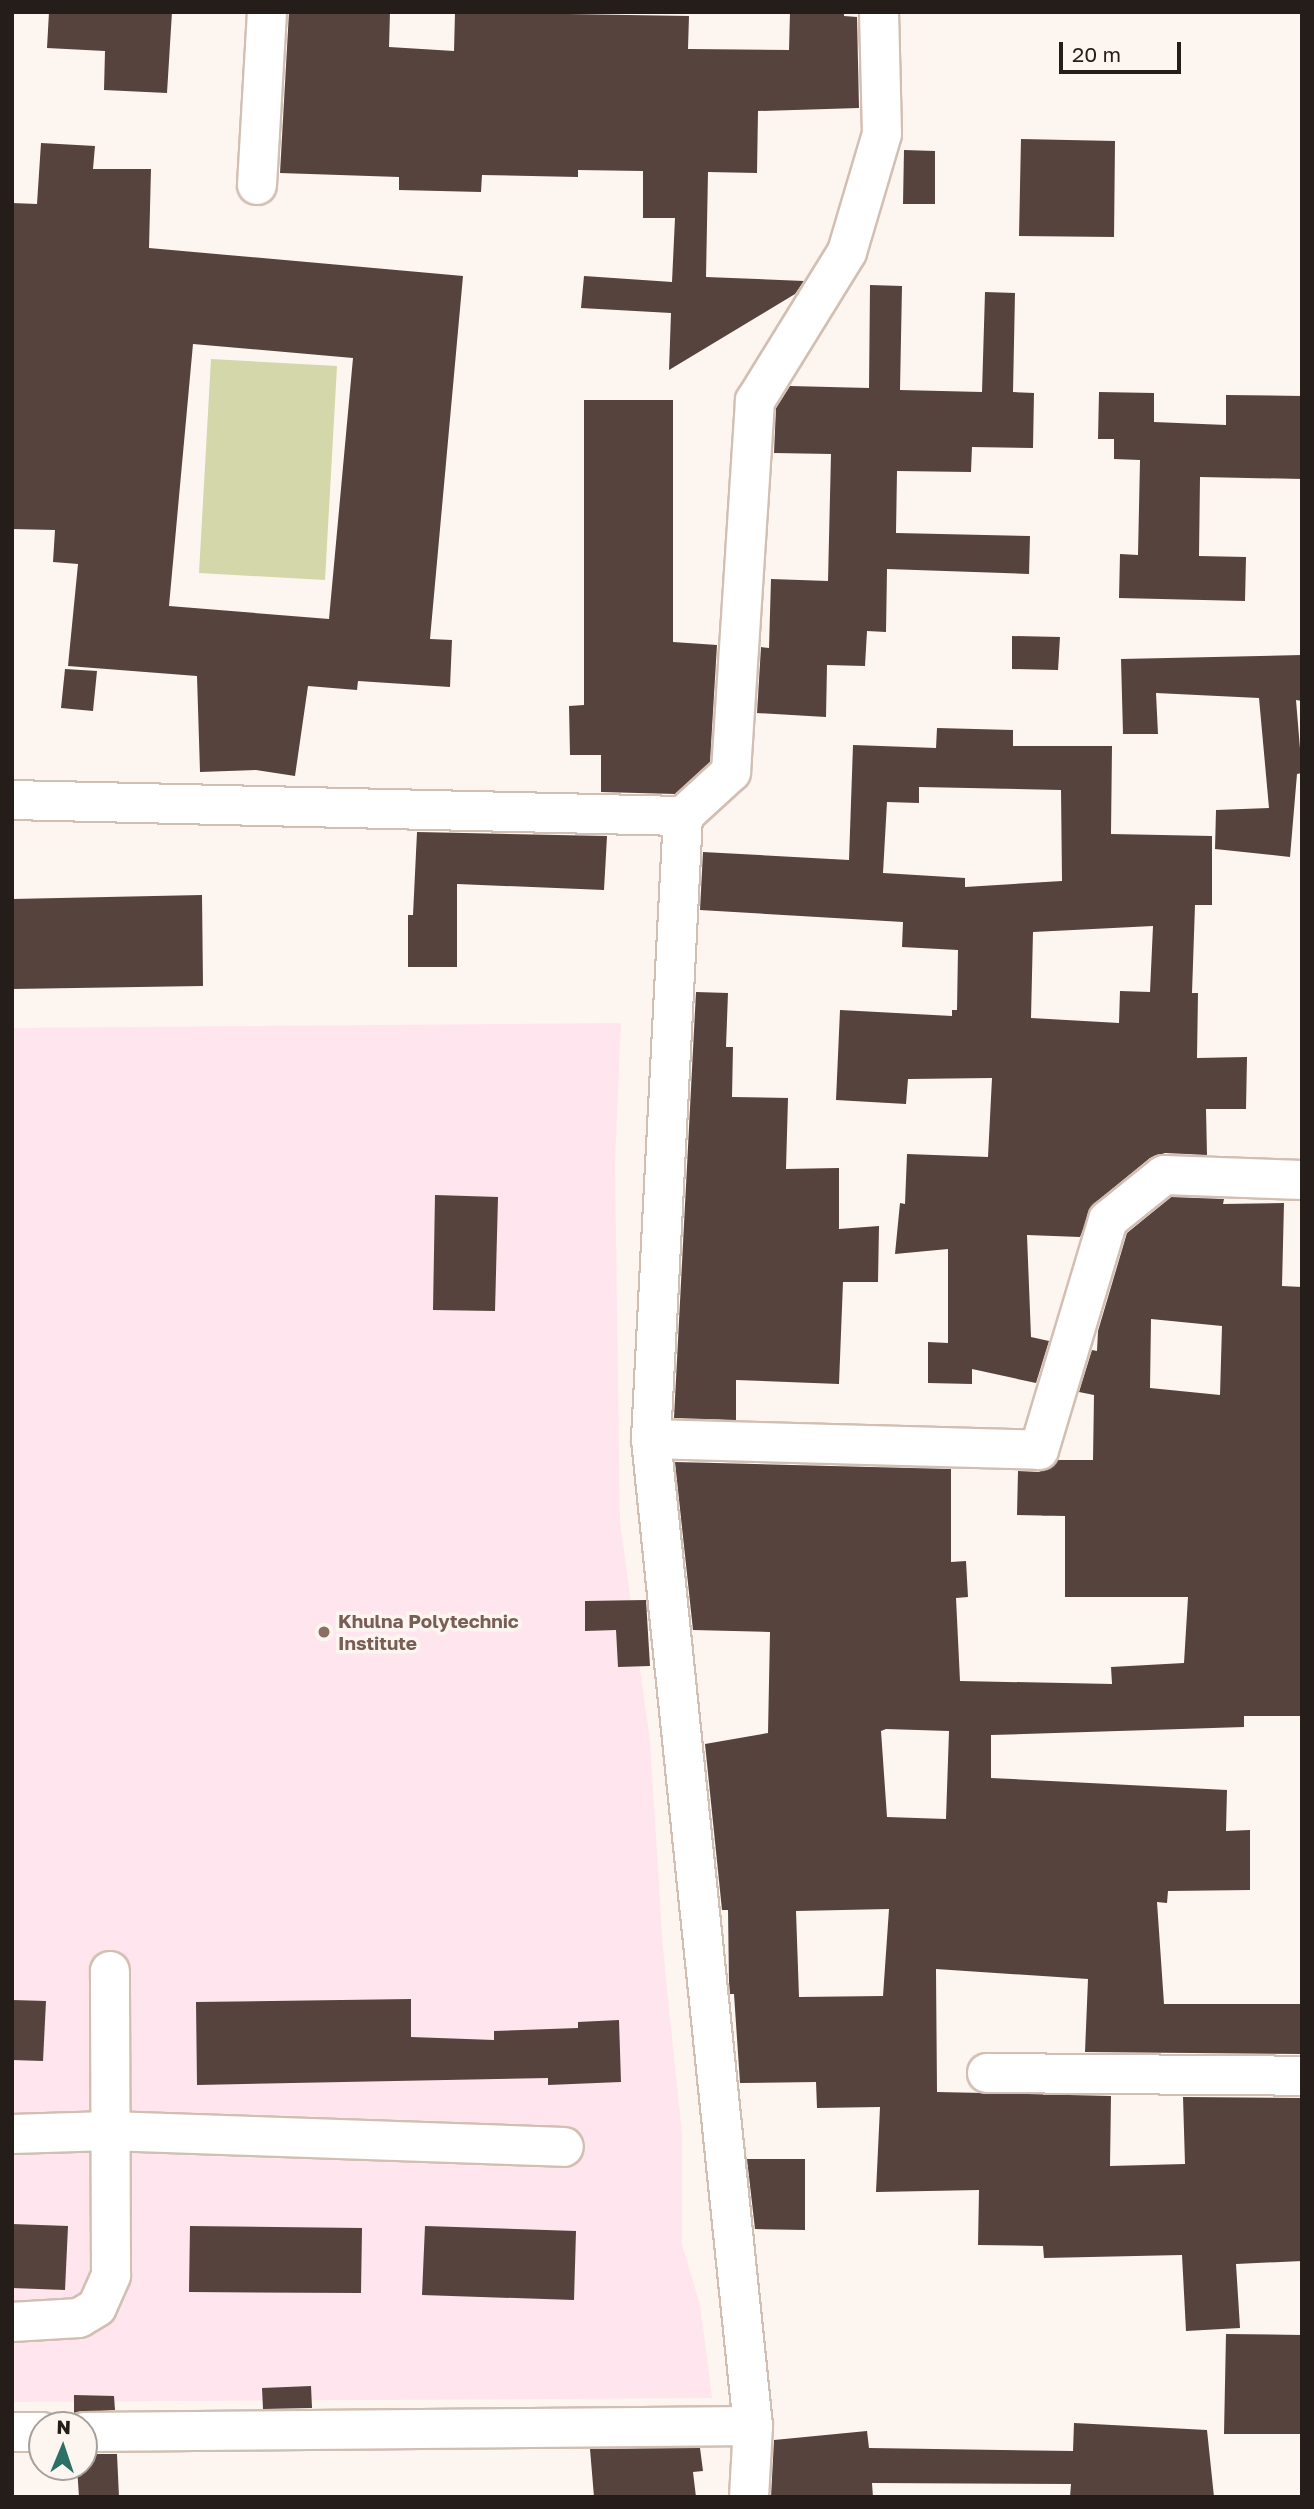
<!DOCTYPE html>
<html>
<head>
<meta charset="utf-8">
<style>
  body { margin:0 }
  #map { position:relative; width:1314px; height:2509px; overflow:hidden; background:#fdf5f0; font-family:"Golos Text",sans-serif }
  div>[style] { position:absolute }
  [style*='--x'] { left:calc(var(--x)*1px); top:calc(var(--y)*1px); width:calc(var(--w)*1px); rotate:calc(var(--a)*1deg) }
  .education>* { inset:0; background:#ffe5ed }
  .green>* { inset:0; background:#d3d7aa }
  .building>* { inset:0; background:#56433d }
  .roads { filter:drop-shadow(2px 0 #d2bfb3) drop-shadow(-2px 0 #d2bfb3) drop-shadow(0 2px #d2bfb3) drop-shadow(0 -2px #d2bfb3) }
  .minor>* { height:38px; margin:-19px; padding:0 19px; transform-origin:19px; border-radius:19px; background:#fff }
  .dots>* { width:19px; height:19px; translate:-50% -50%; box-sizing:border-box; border:4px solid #fdf5f0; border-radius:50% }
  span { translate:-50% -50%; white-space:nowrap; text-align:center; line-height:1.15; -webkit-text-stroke:7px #fdf5f0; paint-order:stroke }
  .education-label { font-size:19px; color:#785e54; font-weight:700 }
  .left { translate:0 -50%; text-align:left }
  .frame { position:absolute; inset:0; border:14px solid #251d19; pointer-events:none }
  .north { position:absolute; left:28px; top:2411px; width:70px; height:70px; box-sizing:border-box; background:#fdf5f0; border:2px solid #a79f9a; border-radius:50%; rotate:2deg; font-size:19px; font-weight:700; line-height:28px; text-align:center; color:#251d19 }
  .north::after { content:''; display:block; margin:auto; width:24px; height:32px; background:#2b7165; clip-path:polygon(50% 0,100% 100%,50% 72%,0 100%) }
  .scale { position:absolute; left:1059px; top:42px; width:122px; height:32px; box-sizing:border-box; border:4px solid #251d19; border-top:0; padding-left:9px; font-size:21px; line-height:24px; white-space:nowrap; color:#251d19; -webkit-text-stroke:5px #fdf5f0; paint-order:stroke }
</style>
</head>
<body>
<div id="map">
  <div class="education">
    <div style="clip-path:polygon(621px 1023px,615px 1163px,620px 1522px,650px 1742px,663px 1949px,682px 2135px,682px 2244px,700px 2305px,712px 2398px,12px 2402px,12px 1028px)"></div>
  </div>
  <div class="green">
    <div style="clip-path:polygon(211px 359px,337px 366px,325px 580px,199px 573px)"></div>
  </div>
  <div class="building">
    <div style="clip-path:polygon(49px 12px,172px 12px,167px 93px,104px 90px,105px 51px,47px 48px)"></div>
    <div style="clip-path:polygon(289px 12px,390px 12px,389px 47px,454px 51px,455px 12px,689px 16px,688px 49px,789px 50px,790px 12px,844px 12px,844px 16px,857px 17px,859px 108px,758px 111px,757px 173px,708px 172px,706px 277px,804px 281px,795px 294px,669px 370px,671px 313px,581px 308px,584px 276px,672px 282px,675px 218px,643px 218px,643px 171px,578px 170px,578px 177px,482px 175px,481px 192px,399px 190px,399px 177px,280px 173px)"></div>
    <div style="clip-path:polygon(1021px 139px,1115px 141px,1114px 237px,1019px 236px)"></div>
    <div style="clip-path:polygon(evenodd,41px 143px,95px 146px,93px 169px,151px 169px,149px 248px,463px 276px,430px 639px,452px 640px,450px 687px,358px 681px,357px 690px,308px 686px,295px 776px,256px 770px,200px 772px,197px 676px,68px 666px,78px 564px,53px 562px,55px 530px,12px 529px,12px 203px,37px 204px,41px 143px,193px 344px,353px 358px,329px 619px,169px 606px,193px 344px)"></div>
    <div style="clip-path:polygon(904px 150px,935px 151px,935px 204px,903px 204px)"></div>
    <div style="clip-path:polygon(870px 285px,902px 286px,900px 390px,982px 392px,985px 292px,1015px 293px,1013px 392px,1034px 393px,1033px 448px,972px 447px,971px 472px,897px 471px,896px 533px,1030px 536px,1029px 574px,887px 569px,886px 632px,867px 631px,865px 666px,827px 665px,826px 717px,757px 713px,761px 647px,769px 648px,771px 579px,828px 581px,831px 454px,774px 453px,776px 408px,790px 386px,869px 388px)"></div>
    <div style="clip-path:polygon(1099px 392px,1154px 393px,1154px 422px,1226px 425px,1226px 395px,1302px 396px,1302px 479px,1200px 477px,1199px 556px,1246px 557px,1245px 601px,1119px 598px,1120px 554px,1138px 555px,1140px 460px,1114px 459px,1114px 439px,1098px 439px)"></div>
    <div style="clip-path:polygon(584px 400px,673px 400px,673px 642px,717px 645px,710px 762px,675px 794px,601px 792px,601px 755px,570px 755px,569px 706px,584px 705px)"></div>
    <div style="clip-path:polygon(1012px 636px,1060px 637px,1058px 670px,1012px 669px)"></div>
    <div style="clip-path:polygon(1302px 655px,1302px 701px,1296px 700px,1302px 773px,1297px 774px,1290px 857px,1215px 849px,1216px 810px,1269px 808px,1259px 698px,1156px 693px,1158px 734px,1123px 734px,1121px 659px)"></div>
    <div style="clip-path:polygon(65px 669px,97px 671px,93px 711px,61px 708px)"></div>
    <div style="clip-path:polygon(evenodd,937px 728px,1013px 730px,1013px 746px,1112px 746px,1111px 834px,1212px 836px,1212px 905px,1195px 905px,1192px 993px,1198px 993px,1197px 1058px,1247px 1057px,1246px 1109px,1206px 1109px,1207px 1155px,1165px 1153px,1150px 1158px,1094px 1204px,1080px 1237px,1027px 1235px,1031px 1337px,1049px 1341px,1036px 1383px,972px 1369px,972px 1384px,928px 1383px,928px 1342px,948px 1343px,948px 1249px,895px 1254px,900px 1203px,905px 1204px,907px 1154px,988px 1157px,992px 1078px,908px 1079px,906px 1104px,836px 1100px,840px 1010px,952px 1016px,952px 1010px,957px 1010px,958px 950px,902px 947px,903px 922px,700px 910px,703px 852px,849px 860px,853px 745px,936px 748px,937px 728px,919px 787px,1061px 790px,1062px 881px,965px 887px,965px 878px,883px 873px,887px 802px,919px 803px,919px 787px,937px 728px,1153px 926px,1150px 992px,1120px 991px,1119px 1023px,1031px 1018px,1033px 932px,1153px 926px)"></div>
    <div style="clip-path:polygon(417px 832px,607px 836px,604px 890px,457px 884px,457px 967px,408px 967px,408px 915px,413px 915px)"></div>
    <div style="clip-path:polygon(202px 895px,203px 986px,12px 989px,12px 899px)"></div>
    <div style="clip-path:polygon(696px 992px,728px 993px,726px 1047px,733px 1047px,732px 1097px,788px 1098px,786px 1169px,839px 1168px,839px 1229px,879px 1226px,878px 1282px,843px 1282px,839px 1384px,736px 1380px,736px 1420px,674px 1418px)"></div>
    <div style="clip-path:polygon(435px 1195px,498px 1197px,495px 1311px,433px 1310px)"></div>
    <div style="clip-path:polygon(evenodd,1171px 1197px,1224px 1199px,1223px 1204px,1284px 1203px,1282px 1286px,1302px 1287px,1302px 1716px,1244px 1716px,1244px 1727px,991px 1735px,991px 1778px,1227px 1790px,1226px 1831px,1250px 1830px,1250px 1890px,1168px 1891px,1167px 1903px,1157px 1902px,1164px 2004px,1301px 2004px,1300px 2054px,1085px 2052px,1088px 1979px,936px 1969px,937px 2092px,1111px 2096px,1110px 2166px,1185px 2164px,1183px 2097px,1302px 2098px,1302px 2261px,1236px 2264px,1240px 2328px,1186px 2331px,1182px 2255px,1044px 2258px,1043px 2246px,978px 2245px,979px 2190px,876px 2192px,880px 2107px,817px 2108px,816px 2082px,740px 2083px,734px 1994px,730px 1994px,729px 1982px,728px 1910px,722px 1910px,705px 1744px,768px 1733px,770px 1632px,693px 1630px,675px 1462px,951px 1469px,951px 1562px,966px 1561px,968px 1597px,956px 1598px,960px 1681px,1112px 1684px,1111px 1667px,1184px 1663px,1188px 1597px,1065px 1597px,1065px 1516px,1017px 1515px,1018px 1471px,1039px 1472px,1058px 1460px,1093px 1460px,1094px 1395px,1079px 1392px,1092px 1350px,1097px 1351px,1098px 1331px,1127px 1233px,1171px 1197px,1151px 1319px,1222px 1326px,1220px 1395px,1150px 1388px,1151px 1319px,1171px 1197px,886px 1729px,949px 1731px,946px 1819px,887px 1817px,881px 1731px,886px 1729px,1171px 1197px,889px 1909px,883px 1996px,799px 1997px,796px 1911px,889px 1909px)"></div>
    <div style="clip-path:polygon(646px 1600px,650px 1666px,618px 1667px,616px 1630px,585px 1631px,585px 1601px)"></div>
    <div style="clip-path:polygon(411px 1999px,411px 2037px,494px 2040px,494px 2031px,578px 2028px,578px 2022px,619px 2020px,621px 2082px,548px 2085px,548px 2078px,197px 2085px,196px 2002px)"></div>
    <div style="clip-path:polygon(12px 2000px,46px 2001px,43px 2061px,12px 2060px)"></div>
    <div style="clip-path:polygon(747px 2159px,805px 2159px,805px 2230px,755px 2229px)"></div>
    <div style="clip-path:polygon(12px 2224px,68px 2226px,65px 2290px,12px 2288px)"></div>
    <div style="clip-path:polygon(190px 2226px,362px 2228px,361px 2293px,189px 2292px)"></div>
    <div style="clip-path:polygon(425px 2226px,576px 2231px,574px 2300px,422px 2295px)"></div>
    <div style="clip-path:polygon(1226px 2334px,1302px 2335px,1302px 2434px,1224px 2434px)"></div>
    <div style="clip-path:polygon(311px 2386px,312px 2408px,263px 2409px,262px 2388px)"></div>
    <div style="clip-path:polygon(74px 2395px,114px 2396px,115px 2410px,74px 2413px)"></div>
    <div style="clip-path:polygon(1074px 2423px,1207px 2430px,1214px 2497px,1070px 2497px,1071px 2484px,872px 2483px,873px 2497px,771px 2497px,774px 2440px,867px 2431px,869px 2448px,1073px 2451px)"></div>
    <div style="clip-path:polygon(700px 2448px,703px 2471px,693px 2472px,696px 2497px,594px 2497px,590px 2449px)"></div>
    <div style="clip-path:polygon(84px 2454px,117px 2454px,119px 2497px,79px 2497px,77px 2467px,84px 2467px)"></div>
  </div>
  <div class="roads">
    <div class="minor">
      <div style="--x:257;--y:185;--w:173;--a:-86.7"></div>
      <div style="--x:12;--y:800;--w:671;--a:1.37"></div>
      <div style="--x:683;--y:816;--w:624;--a:92.94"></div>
      <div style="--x:651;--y:1439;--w:992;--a:84.1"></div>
      <div style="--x:753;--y:2426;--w:669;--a:179.49"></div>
      <div style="--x:683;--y:816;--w:65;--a:-42.5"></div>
      <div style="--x:731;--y:772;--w:372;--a:-86.3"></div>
      <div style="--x:755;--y:401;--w:175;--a:-58.3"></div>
      <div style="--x:847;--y:252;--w:123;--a:-73.5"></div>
      <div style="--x:882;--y:134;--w:122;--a:-91.4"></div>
      <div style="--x:651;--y:1439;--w:388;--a:1.6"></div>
      <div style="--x:1039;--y:1450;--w:240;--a:-73.3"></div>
      <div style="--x:1108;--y:1220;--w:72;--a:-38.8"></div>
      <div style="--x:1164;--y:1175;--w:138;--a:2.1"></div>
      <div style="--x:987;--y:2073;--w:315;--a:0.5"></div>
      <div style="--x:12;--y:2134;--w:97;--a:-1.8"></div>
      <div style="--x:109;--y:2131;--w:455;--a:2"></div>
      <div style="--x:12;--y:2322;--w:67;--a:-3.4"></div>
      <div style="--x:79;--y:2318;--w:21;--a:-31"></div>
      <div style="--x:97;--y:2307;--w:35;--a:-66"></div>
      <div style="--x:111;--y:2275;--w:304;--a:-90.2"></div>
      <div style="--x:12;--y:2432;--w:30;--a:0"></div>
      <div style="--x:749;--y:2497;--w:71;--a:-86.8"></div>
    </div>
  </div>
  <div class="dots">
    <div style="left:324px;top:1632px;background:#8d6e63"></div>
  </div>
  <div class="education-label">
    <span class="left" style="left:338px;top:1632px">Khulna Polytechnic<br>Institute</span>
  </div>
  <div class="frame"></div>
  <div class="north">N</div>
  <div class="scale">20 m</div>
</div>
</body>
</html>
